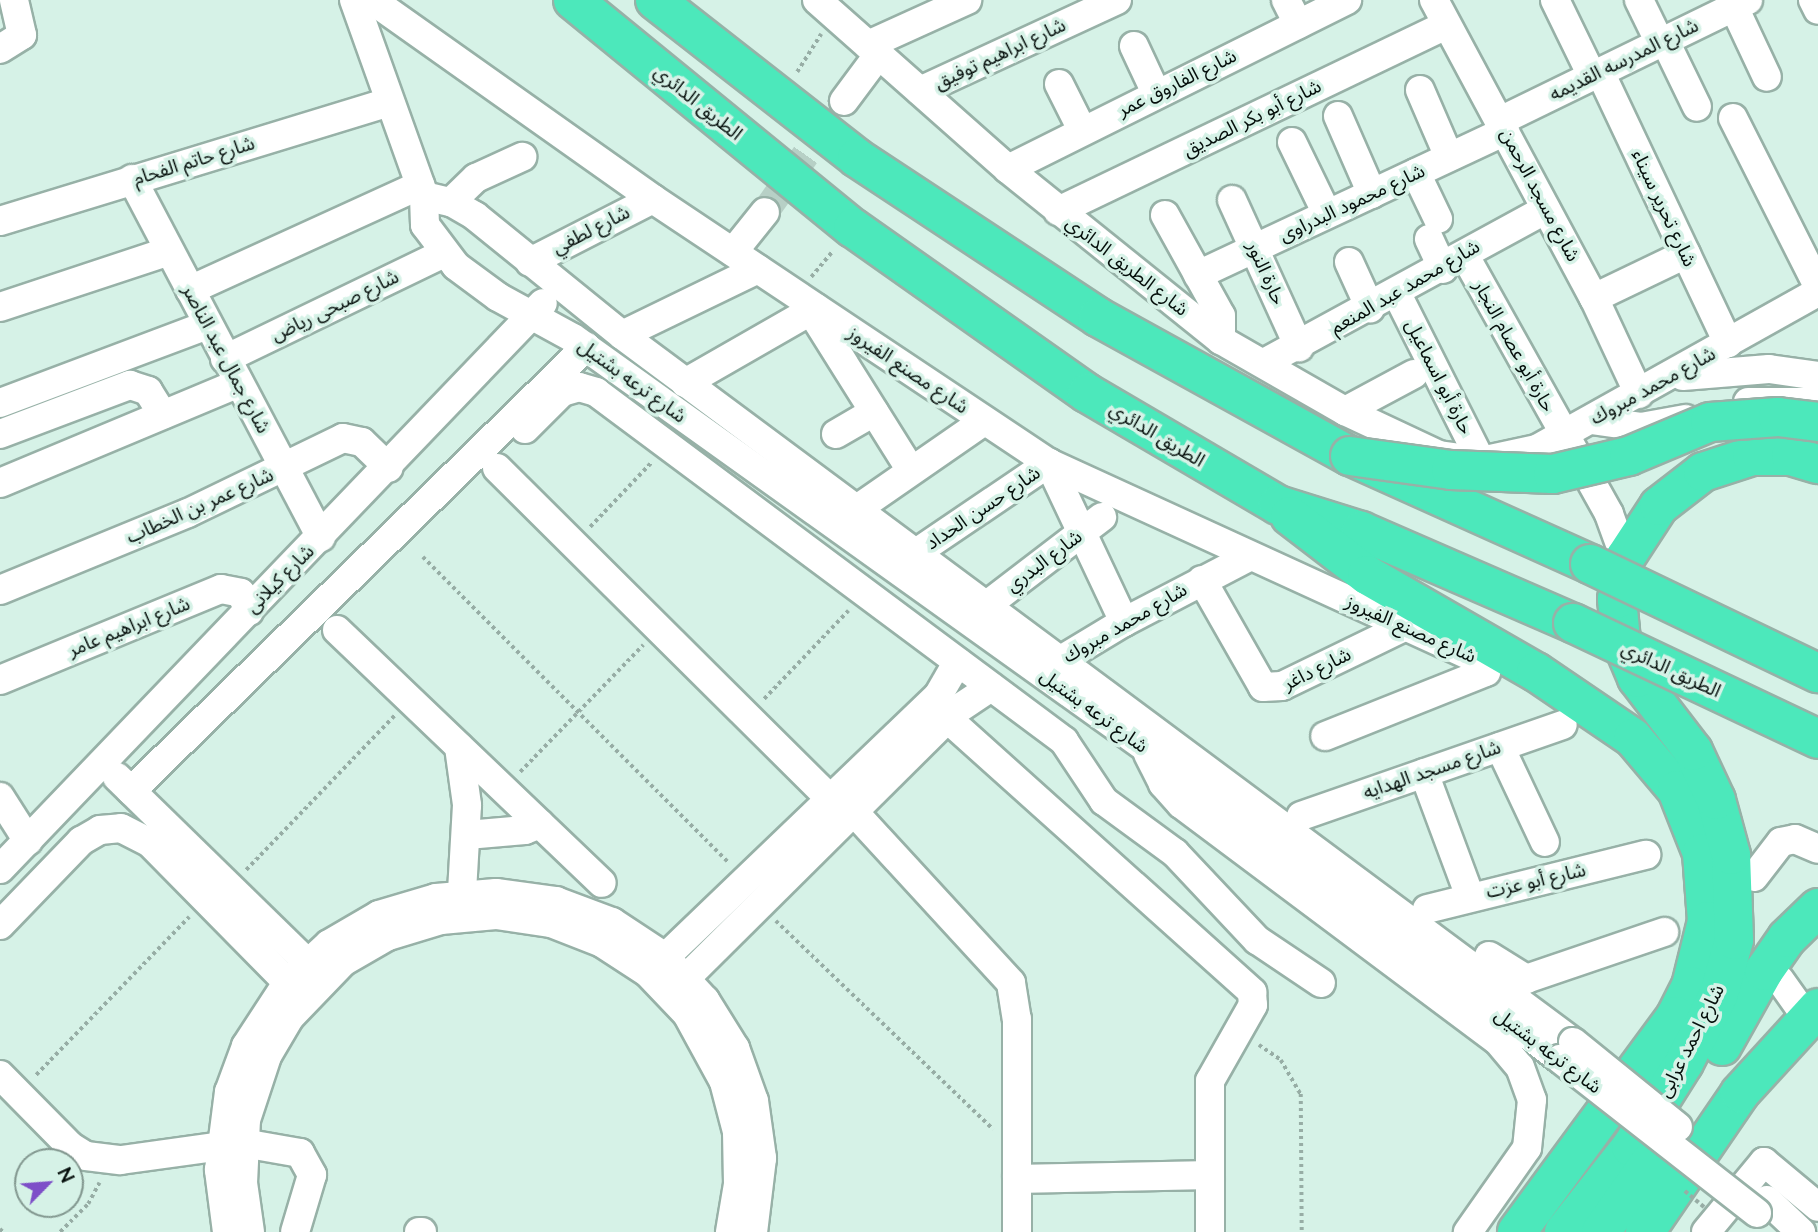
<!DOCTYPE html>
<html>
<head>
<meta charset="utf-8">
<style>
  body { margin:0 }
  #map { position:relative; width:1818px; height:1232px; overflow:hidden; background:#d6f2e7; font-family:Mulish,"Noto Sans Arabic",sans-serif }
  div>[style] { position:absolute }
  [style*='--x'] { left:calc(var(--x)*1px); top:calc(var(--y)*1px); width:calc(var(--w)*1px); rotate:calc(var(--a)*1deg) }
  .minor-tunnel>* { height:28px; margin-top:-14px; transform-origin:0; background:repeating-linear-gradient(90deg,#b7d0c6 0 28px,transparent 0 42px) }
  .path>* { height:3.5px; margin-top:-1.75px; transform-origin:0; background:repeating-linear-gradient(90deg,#97ada5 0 3.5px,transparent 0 7px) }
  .roads { filter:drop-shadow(2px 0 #97b1a7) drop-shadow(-2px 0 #97b1a7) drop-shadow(0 2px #97b1a7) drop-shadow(0 -2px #97b1a7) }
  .minor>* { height:28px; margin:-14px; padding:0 14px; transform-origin:14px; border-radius:14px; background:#fff }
  .highway>* { height:38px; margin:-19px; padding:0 19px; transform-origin:19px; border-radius:19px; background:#4ce8bb }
  .path-bridge>* { height:3.5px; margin-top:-1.75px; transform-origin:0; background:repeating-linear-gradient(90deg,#97ada5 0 3.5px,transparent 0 7px) }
  .bridges { filter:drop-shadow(2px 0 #97b1a7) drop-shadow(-2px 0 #97b1a7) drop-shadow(0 2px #97b1a7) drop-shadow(0 -2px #97b1a7) }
  .minor-bridge>* { height:28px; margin:-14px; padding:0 14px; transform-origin:14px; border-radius:14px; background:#fff }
  .highway-bridge>* { height:38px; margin:-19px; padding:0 19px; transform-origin:19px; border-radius:19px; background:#4ce8bb }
  span { translate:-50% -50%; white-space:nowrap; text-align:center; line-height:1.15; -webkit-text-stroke:7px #d6f2e7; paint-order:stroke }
  .street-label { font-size:19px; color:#050e0b }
  .north { position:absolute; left:14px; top:1148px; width:70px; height:70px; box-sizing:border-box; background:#d6f2e7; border:2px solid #82978f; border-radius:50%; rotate:65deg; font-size:19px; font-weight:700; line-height:28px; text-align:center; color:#050e0b }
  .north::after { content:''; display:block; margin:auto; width:24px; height:32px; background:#7e4fc8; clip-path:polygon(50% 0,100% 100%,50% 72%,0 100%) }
</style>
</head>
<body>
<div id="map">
  <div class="minor-tunnel">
    <div style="--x:765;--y:212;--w:136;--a:-54.6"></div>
  </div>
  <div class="path">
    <div style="--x:797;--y:72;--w:45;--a:-57.7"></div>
    <div style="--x:811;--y:277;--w:34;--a:-50"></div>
    <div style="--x:590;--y:527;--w:90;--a:-46.4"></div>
    <div style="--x:423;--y:557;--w:431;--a:45"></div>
    <div style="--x:764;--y:699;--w:122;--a:-46.3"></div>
    <div style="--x:520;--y:772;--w:177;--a:-45.9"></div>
    <div style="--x:246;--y:870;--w:214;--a:-46.1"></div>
    <div style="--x:776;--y:921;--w:301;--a:43.8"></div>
    <div style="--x:1259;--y:1045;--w:27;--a:34"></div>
    <div style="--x:1281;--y:1060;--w:39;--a:60"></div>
    <div style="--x:1301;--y:1094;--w:138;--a:89.6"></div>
    <div style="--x:36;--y:1075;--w:220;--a:-45.9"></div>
    <div style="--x:0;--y:1229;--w:4;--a:45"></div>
    <div style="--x:60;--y:1232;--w:40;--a:-45"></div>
    <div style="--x:88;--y:1204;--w:24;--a:-62"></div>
  </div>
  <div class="roads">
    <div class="minor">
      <div style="--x:354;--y:0;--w:208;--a:70.3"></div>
      <div style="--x:424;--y:196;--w:29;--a:88"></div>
      <div style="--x:425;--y:225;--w:51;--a:52.9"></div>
      <div style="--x:456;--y:266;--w:52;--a:36.4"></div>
      <div style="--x:498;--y:297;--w:85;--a:28.7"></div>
      <div style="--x:573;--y:338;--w:705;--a:35.58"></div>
      <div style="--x:1146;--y:748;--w:518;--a:36.91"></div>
      <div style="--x:372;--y:0;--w:344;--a:35.3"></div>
      <div style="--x:653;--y:199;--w:476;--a:33.7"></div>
      <div style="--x:1049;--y:463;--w:483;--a:24.6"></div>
      <div style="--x:1488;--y:664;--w:8;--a:104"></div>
      <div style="--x:1486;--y:672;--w:173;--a:158.3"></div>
      <div style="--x:817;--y:0;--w:255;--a:41.5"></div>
      <div style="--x:1008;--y:169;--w:273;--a:38.8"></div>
      <div style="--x:1221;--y:340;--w:143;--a:29.8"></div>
      <div style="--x:1345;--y:411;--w:104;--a:25.1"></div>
      <div style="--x:1439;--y:455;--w:42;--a:8.1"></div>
      <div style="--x:1481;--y:461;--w:57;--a:-12.1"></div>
      <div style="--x:1537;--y:449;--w:322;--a:-29.2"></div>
      <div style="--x:1286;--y:0;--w:27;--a:63"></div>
      <div style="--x:1434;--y:0;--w:338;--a:61.8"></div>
      <div style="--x:1594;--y:298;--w:106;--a:64.9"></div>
      <div style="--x:1555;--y:0;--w:85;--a:64"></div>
      <div style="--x:1639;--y:0;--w:48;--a:64"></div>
      <div style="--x:1813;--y:0;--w:11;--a:63"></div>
      <div style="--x:1734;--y:7;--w:77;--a:64.8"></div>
      <div style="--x:1665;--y:41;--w:73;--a:64.1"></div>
      <div style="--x:868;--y:45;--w:109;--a:-24.4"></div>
      <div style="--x:1134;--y:46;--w:52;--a:64.9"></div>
      <div style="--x:0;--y:49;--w:26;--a:-32"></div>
      <div style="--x:22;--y:35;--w:36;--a:-103"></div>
      <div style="--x:1600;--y:72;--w:300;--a:64.7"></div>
      <div style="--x:1059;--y:84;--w:51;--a:63.4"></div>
      <div style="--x:1420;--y:90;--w:73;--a:66.6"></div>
      <div style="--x:920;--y:91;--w:217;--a:-24.8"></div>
      <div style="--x:844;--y:101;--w:59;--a:-53.3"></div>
      <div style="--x:1338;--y:116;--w:85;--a:66.4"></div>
      <div style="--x:1733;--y:118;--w:188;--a:63.2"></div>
      <div style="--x:1500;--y:121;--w:276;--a:-26"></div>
      <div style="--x:1292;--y:142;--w:80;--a:64.1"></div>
      <div style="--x:1008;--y:169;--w:379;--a:-26.5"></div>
      <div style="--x:1416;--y:173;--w:51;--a:64.4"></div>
      <div style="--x:132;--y:179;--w:405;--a:62.2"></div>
      <div style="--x:424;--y:196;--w:28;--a:13"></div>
      <div style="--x:451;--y:202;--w:28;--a:30"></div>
      <div style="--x:475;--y:216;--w:189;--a:39"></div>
      <div style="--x:622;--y:335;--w:1185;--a:36.63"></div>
      <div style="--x:1232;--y:200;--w:162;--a:65.5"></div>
      <div style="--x:451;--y:202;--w:35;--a:-44"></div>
      <div style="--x:476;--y:178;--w:51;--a:-24.5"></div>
      <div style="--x:1058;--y:211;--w:430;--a:-25.6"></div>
      <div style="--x:1165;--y:215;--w:115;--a:61"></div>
      <div style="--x:1221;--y:316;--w:24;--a:90"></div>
      <div style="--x:0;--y:221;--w:407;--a:-17"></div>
      <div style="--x:1429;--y:239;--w:33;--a:65"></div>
      <div style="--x:733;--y:252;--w:51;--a:-51.3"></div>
      <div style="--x:1465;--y:256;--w:295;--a:60.8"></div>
      <div style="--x:1609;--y:514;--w:47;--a:70"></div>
      <div style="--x:530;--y:262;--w:138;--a:-27.1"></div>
      <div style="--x:1349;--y:262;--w:51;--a:65.5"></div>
      <div style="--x:1198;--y:275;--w:339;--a:-25.1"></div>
      <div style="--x:190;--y:290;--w:253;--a:-24.5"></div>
      <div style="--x:1397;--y:294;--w:187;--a:63.3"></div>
      <div style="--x:1594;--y:298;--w:102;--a:-25.6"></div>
      <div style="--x:0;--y:307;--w:178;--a:-18.3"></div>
      <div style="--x:811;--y:311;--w:186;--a:57.9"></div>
      <div style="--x:622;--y:335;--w:151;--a:-25.9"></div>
      <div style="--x:225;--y:359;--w:243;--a:-25.8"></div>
      <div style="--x:1264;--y:363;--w:321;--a:-28.6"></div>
      <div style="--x:1683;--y:376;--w:86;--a:-4.7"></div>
      <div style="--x:1769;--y:369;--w:49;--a:8.1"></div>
      <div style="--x:685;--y:383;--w:151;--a:-29.8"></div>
      <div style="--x:1748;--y:402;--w:70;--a:0"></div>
      <div style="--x:0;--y:403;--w:222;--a:-20.6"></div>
      <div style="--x:1345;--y:411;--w:78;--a:-28.2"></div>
      <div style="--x:1591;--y:420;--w:50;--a:8"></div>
      <div style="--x:1641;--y:427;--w:45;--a:-10.3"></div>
      <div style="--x:525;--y:429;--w:52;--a:-45"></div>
      <div style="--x:562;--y:392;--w:18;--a:-16"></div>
      <div style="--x:579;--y:387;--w:18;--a:16"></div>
      <div style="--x:596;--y:392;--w:584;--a:36.71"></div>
      <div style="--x:1064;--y:741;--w:72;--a:56.3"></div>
      <div style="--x:1104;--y:801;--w:88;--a:36.2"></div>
      <div style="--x:1175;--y:853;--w:120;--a:46.7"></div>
      <div style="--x:1257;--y:940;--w:77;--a:33.9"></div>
      <div style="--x:0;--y:434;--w:139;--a:-20.7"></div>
      <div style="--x:130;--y:385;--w:19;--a:18"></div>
      <div style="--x:148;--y:391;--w:28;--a:58"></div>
      <div style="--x:836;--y:434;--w:44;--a:-30.1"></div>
      <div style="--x:497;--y:468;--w:470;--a:44.8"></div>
      <div style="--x:0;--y:483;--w:259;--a:-22.7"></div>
      <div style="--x:857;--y:509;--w:155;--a:-34.7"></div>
      <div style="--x:916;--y:553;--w:161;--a:-34.1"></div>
      <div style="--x:1049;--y:463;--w:176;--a:64.7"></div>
      <div style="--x:1202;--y:580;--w:123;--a:60.3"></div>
      <div style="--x:1263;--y:687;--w:19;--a:-3"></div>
      <div style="--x:1282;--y:686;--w:138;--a:-25.8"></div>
      <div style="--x:0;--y:590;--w:203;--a:-22.3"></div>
      <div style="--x:188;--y:513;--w:172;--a:-25.8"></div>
      <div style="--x:343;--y:438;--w:19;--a:12"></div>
      <div style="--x:362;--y:442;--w:37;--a:44"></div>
      <div style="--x:987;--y:605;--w:145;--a:-37.4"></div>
      <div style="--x:337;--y:630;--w:366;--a:43.7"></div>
      <div style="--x:1046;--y:669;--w:91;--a:-31.1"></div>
      <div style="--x:1124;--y:622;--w:141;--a:-27.5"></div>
      <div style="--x:0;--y:680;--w:239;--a:-22.4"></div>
      <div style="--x:221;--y:589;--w:20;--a:11"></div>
      <div style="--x:241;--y:593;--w:20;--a:66"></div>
      <div style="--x:948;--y:719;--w:409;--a:41.9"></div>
      <div style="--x:1252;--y:992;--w:13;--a:86"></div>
      <div style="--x:1253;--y:1005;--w:87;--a:119.5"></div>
      <div style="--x:1210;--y:1081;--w:151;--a:90"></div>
      <div style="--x:459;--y:747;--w:59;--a:82.1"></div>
      <div style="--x:467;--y:805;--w:88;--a:93.3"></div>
      <div style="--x:1500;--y:747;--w:105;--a:64.7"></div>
      <div style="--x:1148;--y:754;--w:34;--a:63"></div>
      <div style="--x:1163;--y:784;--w:27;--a:48"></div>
      <div style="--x:1181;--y:804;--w:394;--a:36.8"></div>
      <div style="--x:1497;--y:1040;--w:35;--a:50"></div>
      <div style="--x:1520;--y:1067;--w:35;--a:70"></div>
      <div style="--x:1532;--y:1100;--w:48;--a:95.9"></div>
      <div style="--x:1527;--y:1148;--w:103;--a:125.1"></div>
      <div style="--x:1424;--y:773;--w:132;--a:69.6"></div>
      <div style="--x:117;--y:777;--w:282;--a:44.3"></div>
      <div style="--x:131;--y:791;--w:636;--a:-44.3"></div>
      <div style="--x:0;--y:797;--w:52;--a:57.5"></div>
      <div style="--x:854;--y:812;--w:232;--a:47.4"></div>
      <div style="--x:1011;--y:983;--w:36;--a:81"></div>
      <div style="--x:1017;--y:1019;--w:213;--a:90"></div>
      <div style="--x:1301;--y:816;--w:277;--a:-19.2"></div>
      <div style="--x:467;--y:835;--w:58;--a:-4.9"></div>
      <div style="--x:525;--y:830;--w:16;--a:-22"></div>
      <div style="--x:0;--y:869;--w:784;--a:-46.19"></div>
      <div style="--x:1754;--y:877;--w:44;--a:-52.4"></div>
      <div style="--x:1781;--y:842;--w:14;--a:-12"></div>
      <div style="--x:1795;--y:839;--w:25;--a:23"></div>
      <div style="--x:1427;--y:909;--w:226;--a:-13.9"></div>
      <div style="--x:0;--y:925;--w:117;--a:-46"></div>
      <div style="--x:81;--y:841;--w:22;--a:-30"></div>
      <div style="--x:100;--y:830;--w:21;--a:-5"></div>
      <div style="--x:121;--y:828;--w:33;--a:27"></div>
      <div style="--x:150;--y:843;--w:214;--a:45.4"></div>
      <div style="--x:1489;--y:956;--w:44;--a:31.9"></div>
      <div style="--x:1526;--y:979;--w:146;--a:-18.8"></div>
      <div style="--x:653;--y:969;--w:395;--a:-43.8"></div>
      <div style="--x:938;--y:696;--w:39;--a:-60"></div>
      <div style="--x:1780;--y:980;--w:47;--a:54.6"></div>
      <div style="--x:675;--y:989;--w:395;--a:-44.8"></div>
      <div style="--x:955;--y:711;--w:43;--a:-33.7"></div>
      <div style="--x:0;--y:1075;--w:100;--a:45.4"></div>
      <div style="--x:70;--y:1146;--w:19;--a:32"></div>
      <div style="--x:86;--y:1156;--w:35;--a:7"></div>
      <div style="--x:121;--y:1160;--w:123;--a:-7.9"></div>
      <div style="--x:243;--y:1143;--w:58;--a:10"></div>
      <div style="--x:300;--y:1153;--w:25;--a:61"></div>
      <div style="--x:312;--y:1175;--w:59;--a:106.6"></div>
      <div style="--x:1017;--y:1179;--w:193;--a:-1.2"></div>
      <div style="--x:1767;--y:1200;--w:47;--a:43.3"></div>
      <div style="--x:227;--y:1232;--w:63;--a:-97.4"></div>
      <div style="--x:219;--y:1170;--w:79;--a:-82.7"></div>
      <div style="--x:229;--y:1092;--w:49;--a:-69.7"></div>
      <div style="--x:246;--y:1046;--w:75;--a:-56.9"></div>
      <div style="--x:287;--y:983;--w:57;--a:-42.9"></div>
      <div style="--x:329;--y:944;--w:58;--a:-30.1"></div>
      <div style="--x:379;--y:915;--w:59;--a:-16.6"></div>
      <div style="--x:436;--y:898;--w:60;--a:-4.8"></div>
      <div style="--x:496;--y:893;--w:61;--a:7.6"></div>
      <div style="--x:556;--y:901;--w:60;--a:20.6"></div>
      <div style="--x:612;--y:922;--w:64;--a:33.4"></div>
      <div style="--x:665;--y:957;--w:59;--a:47.1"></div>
      <div style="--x:705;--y:1000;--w:57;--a:58"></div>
      <div style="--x:735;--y:1048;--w:56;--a:70.3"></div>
      <div style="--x:754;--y:1101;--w:58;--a:82"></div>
      <div style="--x:762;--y:1158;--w:75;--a:96.9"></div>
      <div style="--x:250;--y:1232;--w:49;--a:-98.1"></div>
      <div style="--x:243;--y:1183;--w:63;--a:-87.3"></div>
      <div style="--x:246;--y:1120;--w:67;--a:-71.8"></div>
      <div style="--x:267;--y:1056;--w:45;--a:-59.5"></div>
      <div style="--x:290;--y:1017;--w:76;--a:-46.1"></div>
      <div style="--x:343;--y:962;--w:52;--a:-30"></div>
      <div style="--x:388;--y:936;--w:55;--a:-16.8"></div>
      <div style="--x:441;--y:920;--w:55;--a:-5.2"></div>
      <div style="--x:496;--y:915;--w:56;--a:8.3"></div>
      <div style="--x:551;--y:923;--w:55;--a:21.4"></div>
      <div style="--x:602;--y:943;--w:55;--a:33.1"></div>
      <div style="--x:648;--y:973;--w:57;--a:46.4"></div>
      <div style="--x:687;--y:1014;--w:77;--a:61.4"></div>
      <div style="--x:724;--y:1082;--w:52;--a:75.4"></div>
      <div style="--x:737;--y:1132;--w:52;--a:88.9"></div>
      <div style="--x:738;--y:1184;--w:49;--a:99.5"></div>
      <div style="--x:419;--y:1232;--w:3;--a:0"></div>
      <div style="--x:1706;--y:1232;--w:91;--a:-50.4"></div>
      <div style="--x:1764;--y:1162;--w:70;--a:39.8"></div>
    </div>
    <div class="highway">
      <div style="--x:573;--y:0;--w:361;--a:39.2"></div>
      <div style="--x:853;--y:228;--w:286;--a:35.2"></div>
      <div style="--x:1087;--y:393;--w:221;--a:30.4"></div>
      <div style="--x:1278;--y:505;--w:87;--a:17.4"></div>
      <div style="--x:1361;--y:531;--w:231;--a:23.5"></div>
      <div style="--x:655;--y:0;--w:256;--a:38"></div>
      <div style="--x:857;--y:158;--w:289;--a:33.4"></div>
      <div style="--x:1098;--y:317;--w:288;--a:28.9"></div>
      <div style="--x:1350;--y:456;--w:263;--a:24.2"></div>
      <div style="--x:1290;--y:516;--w:97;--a:37.5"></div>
      <div style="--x:1367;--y:575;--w:195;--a:29.9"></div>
      <div style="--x:1536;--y:672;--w:117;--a:34.2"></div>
      <div style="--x:1633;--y:738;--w:68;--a:49.8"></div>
      <div style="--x:1677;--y:790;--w:68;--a:68.4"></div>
      <div style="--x:1702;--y:853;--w:68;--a:85.8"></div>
      <div style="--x:1707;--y:921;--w:67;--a:103.8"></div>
      <div style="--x:1691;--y:986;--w:34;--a:117"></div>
      <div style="--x:1676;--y:1016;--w:268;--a:126.4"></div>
      <div style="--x:1722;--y:1046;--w:86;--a:-60.8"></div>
      <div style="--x:1764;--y:971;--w:40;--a:-55.1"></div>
      <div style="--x:1787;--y:938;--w:43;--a:-44.1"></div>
      <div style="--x:1564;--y:1232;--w:108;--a:-51.8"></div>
      <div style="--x:1631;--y:1147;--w:99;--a:-57.8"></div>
      <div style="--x:1684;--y:1063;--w:77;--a:-63.1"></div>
      <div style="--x:1719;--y:994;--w:56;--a:-74.5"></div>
      <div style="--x:1734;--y:940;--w:85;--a:-92"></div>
      <div style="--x:1731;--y:855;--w:57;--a:-105.3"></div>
      <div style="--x:1716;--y:800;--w:54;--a:-115.1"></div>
      <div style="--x:1693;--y:751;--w:92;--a:-127.5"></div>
      <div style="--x:1637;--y:678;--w:41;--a:-112.8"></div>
      <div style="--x:1621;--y:640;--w:41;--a:-95.6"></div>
      <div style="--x:1617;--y:599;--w:42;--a:-79"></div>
      <div style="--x:1625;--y:558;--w:62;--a:-56.8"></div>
      <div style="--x:1659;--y:506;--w:56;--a:-37.7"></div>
      <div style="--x:1703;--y:472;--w:52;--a:-18.1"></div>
      <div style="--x:1752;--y:456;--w:39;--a:0"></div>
      <div style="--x:1791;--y:456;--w:28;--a:17"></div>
      <div style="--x:1601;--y:1232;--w:85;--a:-55"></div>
      <div style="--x:1645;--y:1232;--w:168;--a:-55.6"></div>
      <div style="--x:1740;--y:1093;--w:115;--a:-47.5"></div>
    </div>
  </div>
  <div class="path-bridge">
    <div style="--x:1685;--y:1191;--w:26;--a:40"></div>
  </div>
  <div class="bridges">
    <div class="minor-bridge">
      <div style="--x:1573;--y:1042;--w:135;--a:39"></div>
      <div style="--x:1560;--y:1059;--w:250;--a:38"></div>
    </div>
    <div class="highway-bridge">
      <div style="--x:1350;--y:456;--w:102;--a:7.9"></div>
      <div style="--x:1451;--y:470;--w:102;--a:2.2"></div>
      <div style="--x:1553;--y:474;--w:78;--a:-13.3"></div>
      <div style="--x:1629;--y:456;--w:88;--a:-22.8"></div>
      <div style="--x:1710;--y:422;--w:68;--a:-4.2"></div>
      <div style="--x:1778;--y:417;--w:40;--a:7.1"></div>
      <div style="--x:1590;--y:564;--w:253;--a:25.6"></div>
      <div style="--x:1573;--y:623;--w:271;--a:25.3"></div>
    </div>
  </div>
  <div class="street-label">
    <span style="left:1000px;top:54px;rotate:-25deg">شارع ابراهيم توفيق</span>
    <span style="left:1624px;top:60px;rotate:-26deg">شارع المدرسه القديمه</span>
    <span style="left:1177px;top:83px;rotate:-26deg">شارع الفاروق عمر</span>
    <span style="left:698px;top:103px;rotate:39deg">الطريق الدائري</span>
    <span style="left:1252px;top:118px;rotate:-26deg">شارع أبو بكر الصديق</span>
    <span style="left:194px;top:161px;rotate:-17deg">شارع حاتم الفحام</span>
    <span style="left:1540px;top:195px;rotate:62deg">شارع مسجد الرحمن</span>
    <span style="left:1352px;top:203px;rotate:-25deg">شارع محمود البدراوى</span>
    <span style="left:1664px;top:208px;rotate:65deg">شارع تحرير سيناء</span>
    <span style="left:591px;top:230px;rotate:-27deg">شارع لطفي</span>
    <span style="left:1127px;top:266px;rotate:38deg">شارع الطريق الدائري</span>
    <span style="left:1266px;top:273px;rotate:66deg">حارة النور</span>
    <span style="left:1405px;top:287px;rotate:-30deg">شارع محمد عبد المنعم</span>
    <span style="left:335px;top:306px;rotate:-26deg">شارع صبحى رياض</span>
    <span style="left:1514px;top:346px;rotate:61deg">حارة أبو عصام النجار</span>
    <span style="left:226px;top:359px;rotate:62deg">شارع جمال عبد الناصر</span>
    <span style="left:908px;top:370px;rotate:34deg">شارع مصنع الفيروز</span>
    <span style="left:1439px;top:377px;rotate:63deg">حارة أبو اسماعيل</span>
    <span style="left:632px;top:381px;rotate:36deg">شارع ترعه بشتيل</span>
    <span style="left:1653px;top:386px;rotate:-29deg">شارع محمد مبروك</span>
    <span style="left:1157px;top:435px;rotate:31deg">الطريق الدائري</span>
    <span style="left:200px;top:506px;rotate:-24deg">شارع عمر بن الخطاب</span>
    <span style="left:983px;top:508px;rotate:-34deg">شارع حسن الحداد</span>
    <span style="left:1044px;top:561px;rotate:-37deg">شارع البدري</span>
    <span style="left:280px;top:579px;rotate:-45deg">شارع كيلانى</span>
    <span style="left:1125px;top:623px;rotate:-30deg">شارع محمد مبروك</span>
    <span style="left:129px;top:627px;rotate:-22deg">شارع ابراهيم عامر</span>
    <span style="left:1411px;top:629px;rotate:24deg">شارع مصنع الفيروز</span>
    <span style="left:1317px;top:669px;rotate:-26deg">شارع داغر</span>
    <span style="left:1671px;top:670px;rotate:25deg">الطريق الدائري</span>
    <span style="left:1094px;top:711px;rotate:36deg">شارع ترعه بشتيل</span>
    <span style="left:1432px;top:770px;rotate:-19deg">شارع مسجد الهدايه</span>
    <span style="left:1536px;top:881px;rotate:-13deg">شارع أبو عزت</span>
    <span style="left:1691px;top:1041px;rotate:-63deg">شارع احمد عرابى</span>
    <span style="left:1548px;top:1051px;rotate:37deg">شارع ترعه بشتيل</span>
  </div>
  <div class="north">N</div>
</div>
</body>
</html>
